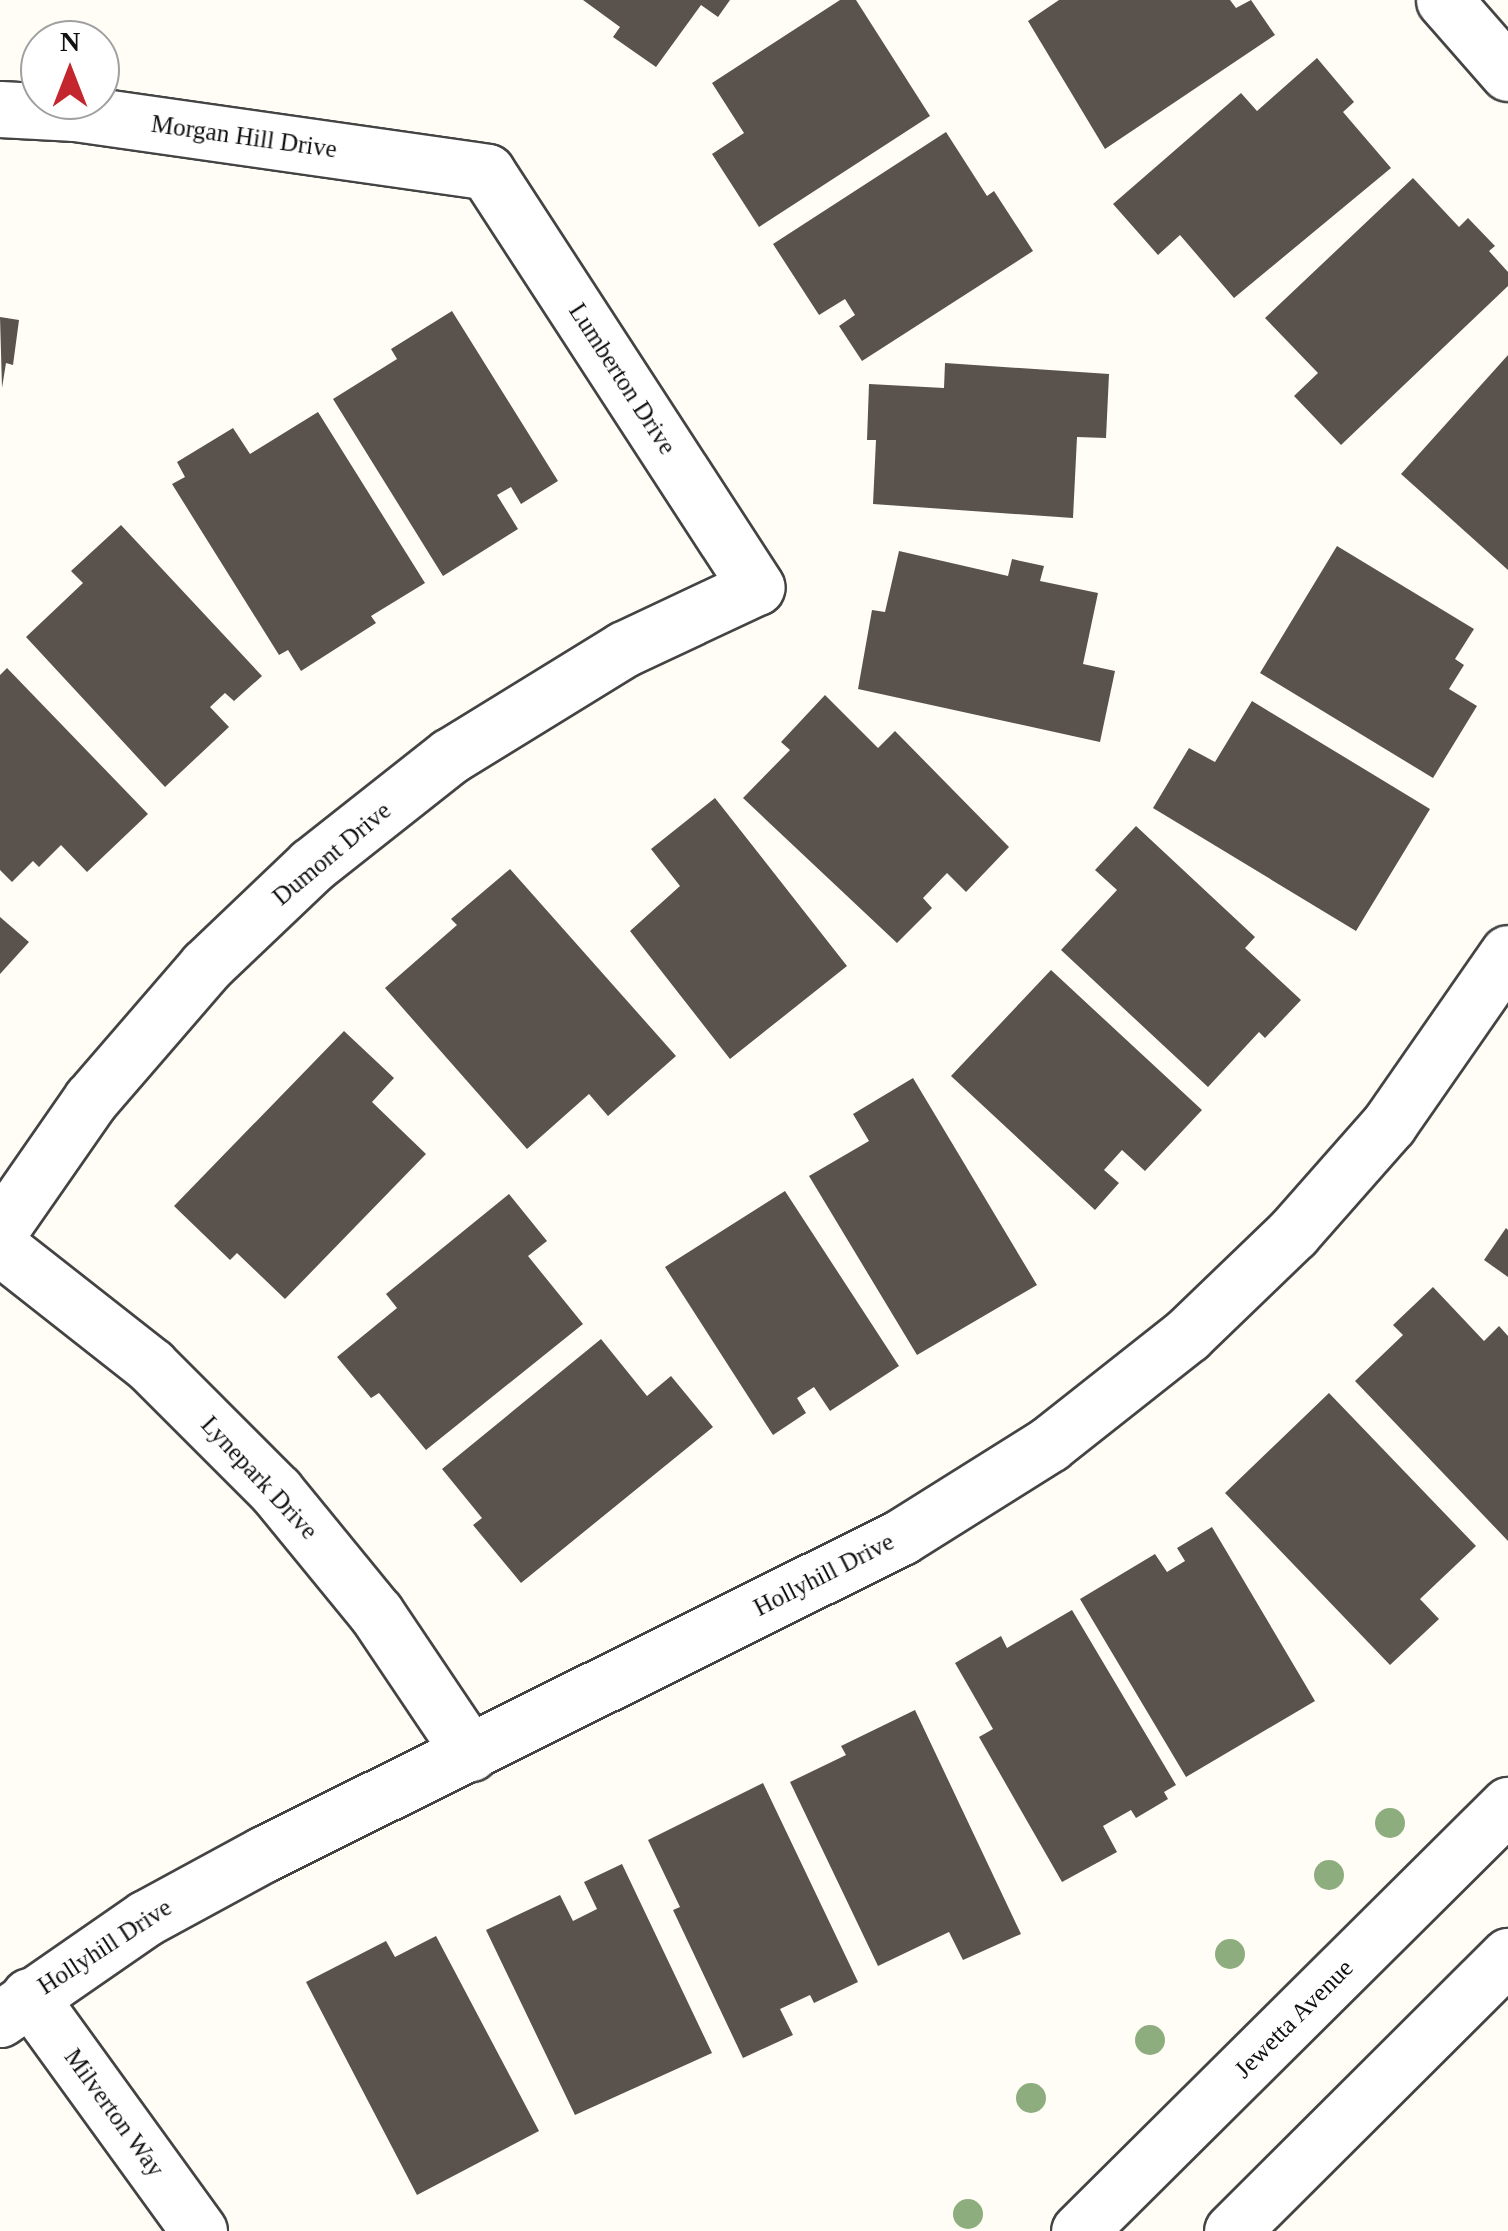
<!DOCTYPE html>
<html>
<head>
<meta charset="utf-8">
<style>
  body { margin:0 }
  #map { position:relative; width:1508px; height:2231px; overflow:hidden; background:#fffdf5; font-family:"Times New Roman",serif }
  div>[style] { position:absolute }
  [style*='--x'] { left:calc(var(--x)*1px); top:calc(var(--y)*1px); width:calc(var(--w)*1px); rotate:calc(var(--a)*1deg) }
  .building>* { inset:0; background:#5a524d }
  .roads { filter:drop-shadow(2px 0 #444) drop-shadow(-2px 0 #444) drop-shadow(0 2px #444) drop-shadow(0 -2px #444) }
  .minor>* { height:55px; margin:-27.5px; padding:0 27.5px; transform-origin:27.5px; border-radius:27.5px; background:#fff }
  .trees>* { width:30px; height:30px; margin:-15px; border-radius:50%; background:#8dad7f }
  span { translate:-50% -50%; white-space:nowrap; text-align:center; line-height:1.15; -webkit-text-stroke:10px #fff; paint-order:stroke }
  .street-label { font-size:25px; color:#111 }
  .north { position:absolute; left:20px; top:20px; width:100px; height:100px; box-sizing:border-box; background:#fff; border:2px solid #a0a0a0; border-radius:50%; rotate:0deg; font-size:28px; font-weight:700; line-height:40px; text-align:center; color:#111 }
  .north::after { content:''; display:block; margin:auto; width:35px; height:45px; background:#c4262e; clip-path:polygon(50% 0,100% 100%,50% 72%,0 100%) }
</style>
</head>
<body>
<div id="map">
  <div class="building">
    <div style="clip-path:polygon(583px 0,730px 0,718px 17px,701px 5px,656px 67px,613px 37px,620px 27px)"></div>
    <div style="clip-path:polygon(840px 0,856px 0,930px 116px,759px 227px,712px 154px,744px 133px,712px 83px)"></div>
    <div style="clip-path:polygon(1059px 0,1230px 0,1236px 8px,1251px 0,1275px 35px,1105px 149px,1028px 21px)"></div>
    <div style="clip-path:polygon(1317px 58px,1354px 102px,1343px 112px,1391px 168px,1234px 298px,1180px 235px,1158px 255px,1113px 204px,1241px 93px,1257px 111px)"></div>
    <div style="clip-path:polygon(946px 132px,987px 196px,994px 191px,1033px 251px,862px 361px,839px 326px,855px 315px,845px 299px,819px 315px,773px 244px)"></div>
    <div style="clip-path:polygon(1413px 178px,1459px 227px,1468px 218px,1495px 246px,1489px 251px,1508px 272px,1508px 286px,1341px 445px,1294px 396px,1318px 373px,1265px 318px)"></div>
    <div style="clip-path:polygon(452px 311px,558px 481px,521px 504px,511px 487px,497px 495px,518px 529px,443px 576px,333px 399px,397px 359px,391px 349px)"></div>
    <div style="clip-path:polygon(0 317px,19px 320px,13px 365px,6px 363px,2px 388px)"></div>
    <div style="clip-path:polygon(1508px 355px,1508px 570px,1401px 474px)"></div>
    <div style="clip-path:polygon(945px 363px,1109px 374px,1106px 438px,1077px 437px,1073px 518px,873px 504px,876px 440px,867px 440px,869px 384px,944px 388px)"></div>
    <div style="clip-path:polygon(318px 412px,425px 583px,371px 616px,376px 623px,301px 671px,288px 650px,279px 655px,172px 484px,185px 477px,177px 462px,233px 428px,250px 454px)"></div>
    <div style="clip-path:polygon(121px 525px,262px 676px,234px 701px,225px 693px,210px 707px,229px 727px,165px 787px,26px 637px,83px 583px,71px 571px)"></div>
    <div style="clip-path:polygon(1337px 546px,1474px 629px,1455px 659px,1464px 665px,1449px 689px,1477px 706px,1433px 778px,1260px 673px)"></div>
    <div style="clip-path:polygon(899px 551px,1008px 576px,1012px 559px,1044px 566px,1040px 581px,1098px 593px,1083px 664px,1115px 671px,1100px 742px,858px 689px,872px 610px,885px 612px)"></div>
    <div style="clip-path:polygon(7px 668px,148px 814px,87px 872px,61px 845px,39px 867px,33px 861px,12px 882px,0 870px,0 675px)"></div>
    <div style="clip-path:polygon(825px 695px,878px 748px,895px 731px,1009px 847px,966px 892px,947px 873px,923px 898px,932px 908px,897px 943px,743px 798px,790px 750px,781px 742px)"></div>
    <div style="clip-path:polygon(1252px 701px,1430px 809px,1356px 931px,1153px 808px,1189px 748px,1215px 762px)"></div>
    <div style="clip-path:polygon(715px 798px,847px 966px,730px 1059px,630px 931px,680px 886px,651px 849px)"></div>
    <div style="clip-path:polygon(1136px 826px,1255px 937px,1245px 948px,1301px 1000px,1265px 1038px,1259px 1032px,1208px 1087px,1061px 950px,1117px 890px,1095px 870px)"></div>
    <div style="clip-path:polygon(510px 869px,676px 1056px,608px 1116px,589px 1094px,527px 1149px,385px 988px,457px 925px,451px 919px)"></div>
    <div style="clip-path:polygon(0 917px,29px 942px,0 974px)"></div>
    <div style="clip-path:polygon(1051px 970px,1202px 1110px,1145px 1171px,1122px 1150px,1104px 1170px,1119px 1183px,1095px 1210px,951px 1076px)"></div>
    <div style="clip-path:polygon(344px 1031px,394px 1078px,372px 1102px,426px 1154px,285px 1299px,237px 1253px,230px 1260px,174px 1206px)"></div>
    <div style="clip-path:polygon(913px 1078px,1037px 1285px,917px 1355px,809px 1176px,869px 1141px,853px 1114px)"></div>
    <div style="clip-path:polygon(785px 1191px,899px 1366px,830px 1411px,814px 1387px,797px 1398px,806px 1413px,773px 1435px,665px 1267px)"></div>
    <div style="clip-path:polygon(509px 1194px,547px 1241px,528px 1256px,583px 1324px,426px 1450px,379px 1393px,371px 1398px,337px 1357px,397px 1308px,386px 1294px)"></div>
    <div style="clip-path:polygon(1506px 1228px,1508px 1230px,1508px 1277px,1484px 1260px)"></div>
    <div style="clip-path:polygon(1433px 1287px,1484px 1341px,1499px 1326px,1508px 1336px,1508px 1541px,1355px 1381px,1403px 1335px,1393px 1325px)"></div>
    <div style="clip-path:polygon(601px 1339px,647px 1396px,671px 1376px,713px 1427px,521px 1583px,473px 1525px,482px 1518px,442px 1469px)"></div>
    <div style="clip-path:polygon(1329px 1393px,1476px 1546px,1420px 1599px,1439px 1619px,1390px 1665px,1225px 1493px)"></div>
    <div style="clip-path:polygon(1212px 1527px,1315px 1701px,1186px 1777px,1080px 1599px,1155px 1554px,1167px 1572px,1185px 1561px,1177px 1548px)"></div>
    <div style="clip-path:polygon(1072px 1610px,1176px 1785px,1164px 1792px,1168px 1799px,1136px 1818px,1131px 1810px,1103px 1826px,1117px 1852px,1062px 1882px,979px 1737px,993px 1729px,955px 1663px,1001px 1636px,1007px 1648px)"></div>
    <div style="clip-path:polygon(915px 1710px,1021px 1934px,963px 1960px,949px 1932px,878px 1966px,790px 1782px,846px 1755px,841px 1746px)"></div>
    <div style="clip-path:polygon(763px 1783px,858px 1982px,814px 2003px,810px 1995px,780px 2009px,793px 2035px,743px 2058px,673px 1910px,680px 1907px,648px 1840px)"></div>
    <div style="clip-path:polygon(622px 1864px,712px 2053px,575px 2115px,486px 1930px,560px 1895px,573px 1921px,597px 1909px,584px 1882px)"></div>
    <div style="clip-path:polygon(436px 1936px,539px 2131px,417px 2195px,306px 1982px,386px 1941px,395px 1957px)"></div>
  </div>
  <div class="roads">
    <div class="minor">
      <div style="--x:1444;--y:0;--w:97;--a:48.8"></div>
      <div style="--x:0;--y:109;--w:75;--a:3.1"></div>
      <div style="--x:75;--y:113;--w:416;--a:8.1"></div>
      <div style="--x:487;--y:172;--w:495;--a:57"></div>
      <div style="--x:756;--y:587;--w:146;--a:154.8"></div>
      <div style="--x:624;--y:649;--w:204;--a:148.4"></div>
      <div style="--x:450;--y:756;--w:176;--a:141.7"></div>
      <div style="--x:312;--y:865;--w:146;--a:136.4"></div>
      <div style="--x:206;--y:966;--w:176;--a:130.8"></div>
      <div style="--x:91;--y:1099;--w:160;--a:124.8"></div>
      <div style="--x:0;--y:1247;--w:192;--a:38.2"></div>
      <div style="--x:151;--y:1366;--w:177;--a:45"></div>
      <div style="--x:276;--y:1491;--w:158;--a:50.7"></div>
      <div style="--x:376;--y:1613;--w:169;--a:56.1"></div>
      <div style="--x:29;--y:1996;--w:290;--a:54.1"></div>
      <div style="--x:0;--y:2019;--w:178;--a:-34.7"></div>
      <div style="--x:146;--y:1918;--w:134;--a:-28.5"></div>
      <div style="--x:264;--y:1854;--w:712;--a:-26.46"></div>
      <div style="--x:901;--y:1537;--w:175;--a:-32.1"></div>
      <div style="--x:1049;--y:1444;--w:176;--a:-38.3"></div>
      <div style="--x:1187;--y:1335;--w:147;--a:-43.9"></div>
      <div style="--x:1293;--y:1233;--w:145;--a:-48.6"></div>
      <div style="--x:1389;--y:1124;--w:208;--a:-55.2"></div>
      <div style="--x:1079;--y:2231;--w:605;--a:-44.8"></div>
      <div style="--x:1232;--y:2231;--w:390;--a:-44.9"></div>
    </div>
  </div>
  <div class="trees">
    <div style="left:1390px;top:1823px"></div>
    <div style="left:1329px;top:1875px"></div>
    <div style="left:1230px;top:1954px"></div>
    <div style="left:1150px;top:2040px"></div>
    <div style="left:1031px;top:2098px"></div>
    <div style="left:968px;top:2214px"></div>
  </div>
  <div class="street-label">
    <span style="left:244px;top:137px;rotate:8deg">Morgan Hill Drive</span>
    <span style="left:622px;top:379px;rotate:57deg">Lumberton Drive</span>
    <span style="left:332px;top:854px;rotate:-40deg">Dumont Drive</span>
    <span style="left:259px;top:1478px;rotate:47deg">Lynepark Drive</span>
    <span style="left:824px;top:1575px;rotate:-27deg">Hollyhill Drive</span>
    <span style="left:105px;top:1947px;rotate:-33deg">Hollyhill Drive</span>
    <span style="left:1294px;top:2019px;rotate:-45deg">Jewetta Avenue</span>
    <span style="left:114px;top:2113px;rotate:54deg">Milverton Way</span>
  </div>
  <div class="north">N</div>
</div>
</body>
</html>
